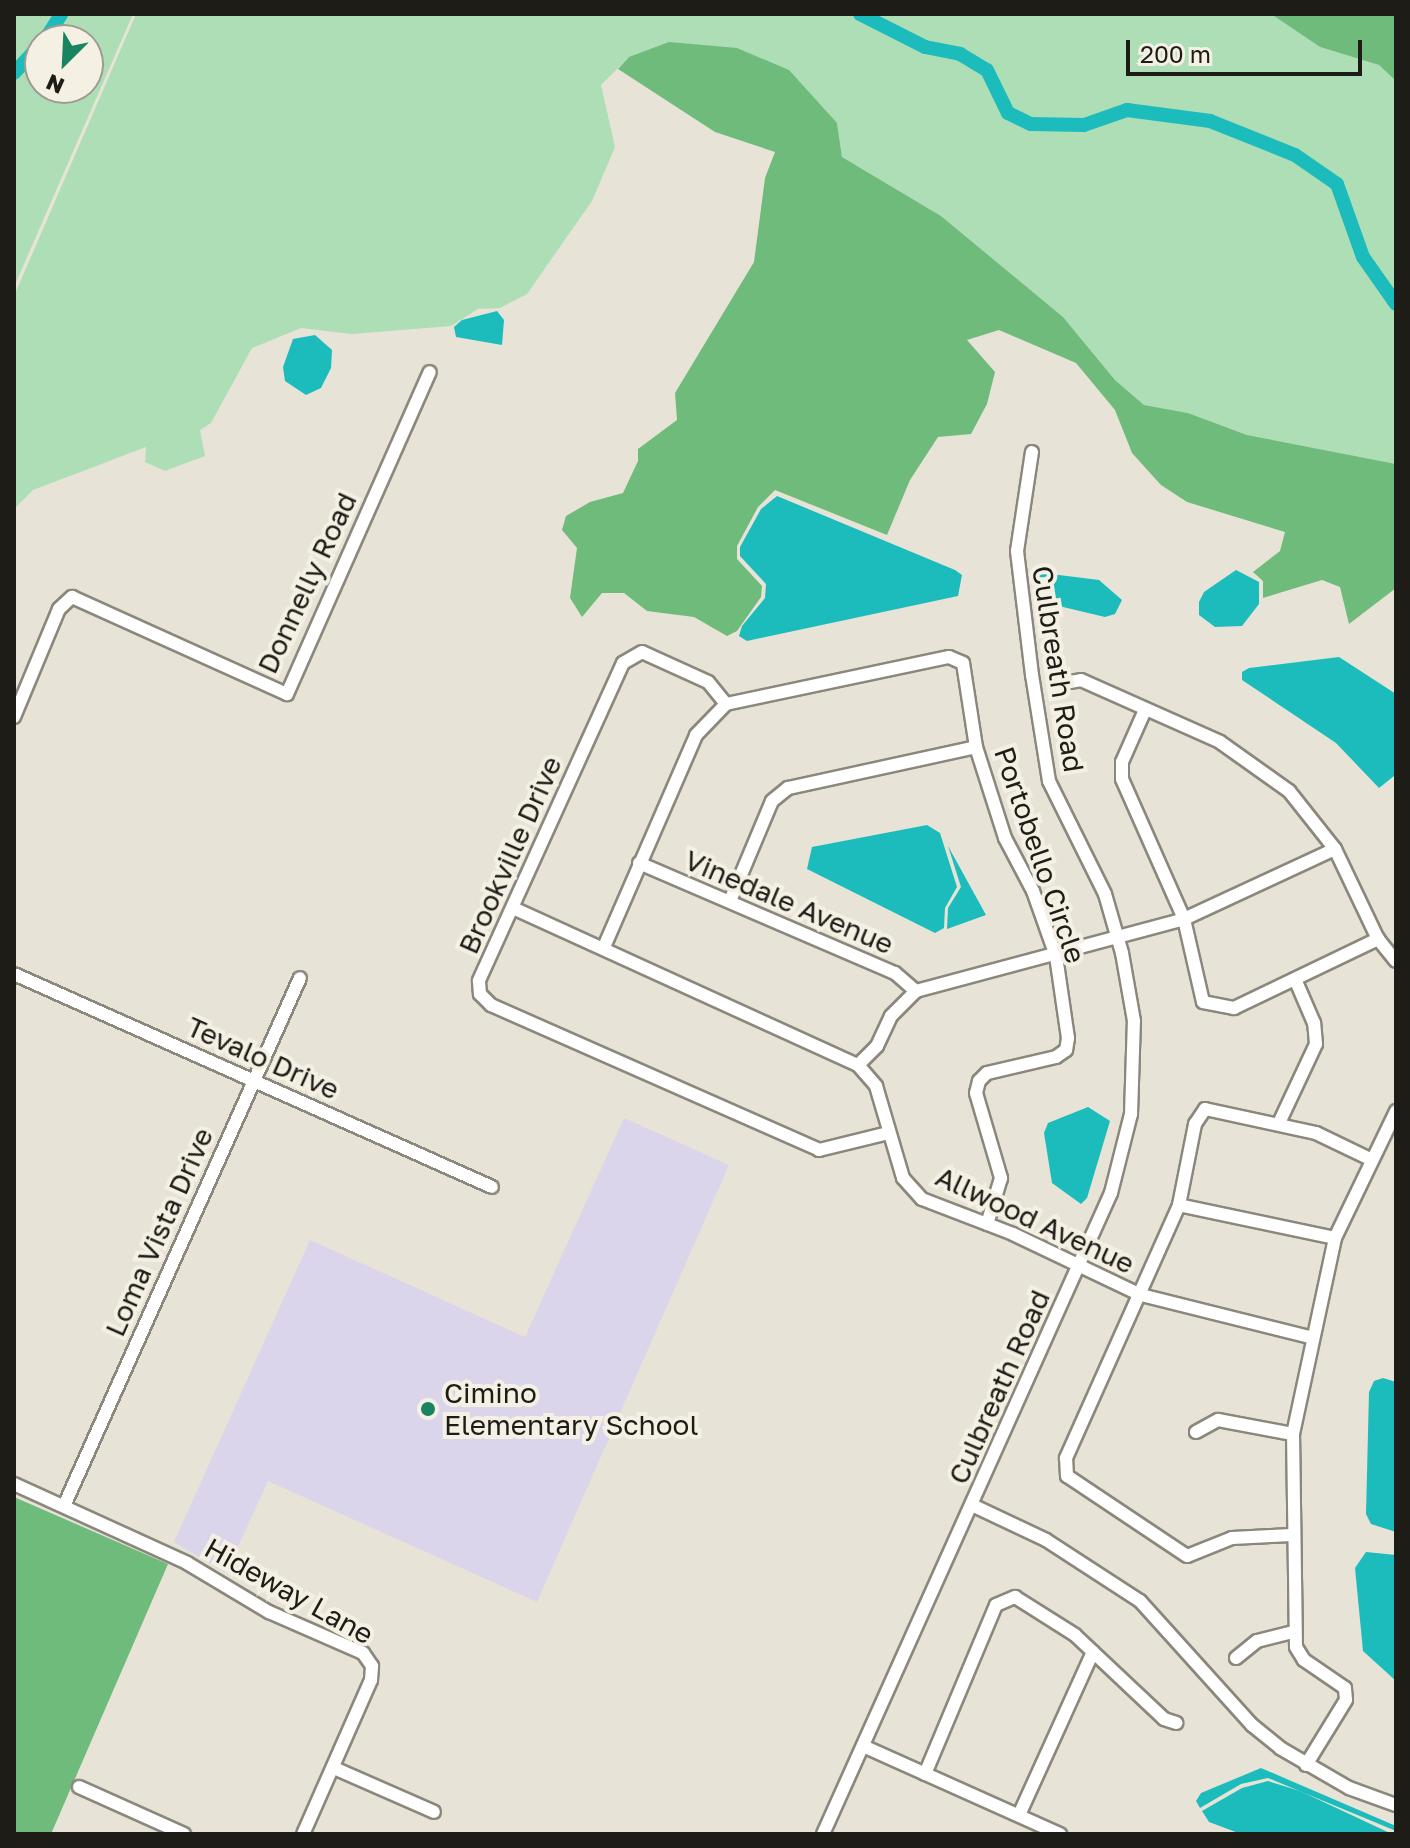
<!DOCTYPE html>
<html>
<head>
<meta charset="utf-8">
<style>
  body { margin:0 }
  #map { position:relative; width:1410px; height:1848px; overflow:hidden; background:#e7e3d6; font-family:"Golos Text",sans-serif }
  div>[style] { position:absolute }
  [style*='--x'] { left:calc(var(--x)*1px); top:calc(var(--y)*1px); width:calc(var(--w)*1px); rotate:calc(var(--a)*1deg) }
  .education>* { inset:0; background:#dbd5eb }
  .green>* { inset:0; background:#aedeb5 }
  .forest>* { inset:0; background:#6fbb7c }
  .water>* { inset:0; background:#1cbcbd }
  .river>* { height:14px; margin:-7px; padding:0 7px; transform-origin:7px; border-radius:7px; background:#1cbcbd }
  .roads { filter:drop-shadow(2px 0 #8b877c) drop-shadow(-2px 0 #8b877c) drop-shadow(0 2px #8b877c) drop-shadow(0 -2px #8b877c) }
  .minor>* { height:12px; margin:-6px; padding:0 6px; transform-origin:6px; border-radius:6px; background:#fff }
  .dots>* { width:22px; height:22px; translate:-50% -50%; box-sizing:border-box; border:4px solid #f4f0e4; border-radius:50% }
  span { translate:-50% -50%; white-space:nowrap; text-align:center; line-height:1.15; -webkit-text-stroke:8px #f4f0e4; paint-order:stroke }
  .street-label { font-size:28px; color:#1d1c17 }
  .poi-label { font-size:28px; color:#1d1c17 }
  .left { translate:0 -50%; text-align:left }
  .frame { position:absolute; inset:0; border:16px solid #1d1c17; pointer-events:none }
  .north { position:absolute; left:24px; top:24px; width:80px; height:80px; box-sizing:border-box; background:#f4f0e4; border:2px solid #9e9b92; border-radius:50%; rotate:204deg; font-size:22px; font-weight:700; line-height:32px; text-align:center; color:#1d1c17 }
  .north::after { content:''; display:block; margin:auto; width:28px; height:36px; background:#188460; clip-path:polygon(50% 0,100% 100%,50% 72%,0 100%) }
  .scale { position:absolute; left:1126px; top:40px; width:236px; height:36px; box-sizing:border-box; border:4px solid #1d1c17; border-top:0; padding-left:10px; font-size:24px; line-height:28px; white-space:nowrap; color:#1d1c17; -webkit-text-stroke:6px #f4f0e4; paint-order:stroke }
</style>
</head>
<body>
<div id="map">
  <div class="education">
    <div style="clip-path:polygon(624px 1118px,729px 1165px,537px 1602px,268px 1481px,226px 1573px,174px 1542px,310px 1240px,525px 1337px)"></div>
  </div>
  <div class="green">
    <div style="clip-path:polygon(evenodd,14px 14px,133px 14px,14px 287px,14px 14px,40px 40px,88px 40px,88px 88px,40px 88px,40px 40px)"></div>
    <div style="clip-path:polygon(136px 14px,1271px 14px,1320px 47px,1379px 65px,1396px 81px,1396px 464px,1247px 435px,1188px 413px,1144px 405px,1115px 380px,1063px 317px,941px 216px,842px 157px,837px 123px,629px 57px,601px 85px,615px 147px,592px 201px,527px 294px,500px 308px,478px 309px,451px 326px,352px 334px,301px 328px,252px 348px,211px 423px,200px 430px,205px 456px,165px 471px,145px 462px,146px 447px,33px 490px,14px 509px,14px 296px)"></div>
  </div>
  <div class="forest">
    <div style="clip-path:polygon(1271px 14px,1396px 14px,1396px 81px,1379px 65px,1320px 47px)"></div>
    <div style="clip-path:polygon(669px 42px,737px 48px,789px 70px,837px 123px,842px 157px,941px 216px,1063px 317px,1115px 380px,1144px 405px,1188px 413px,1247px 435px,1396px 464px,1396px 588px,1349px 624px,1340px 587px,1322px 580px,1263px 598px,1263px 581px,1253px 572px,1280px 551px,1285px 532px,1187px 502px,1161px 485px,1132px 453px,1115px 410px,1076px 363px,999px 330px,967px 340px,995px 372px,987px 404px,971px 434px,938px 437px,910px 480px,887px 535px,775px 490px,758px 507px,737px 546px,737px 559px,762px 586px,761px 597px,737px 631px,727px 636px,694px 617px,647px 611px,624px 593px,602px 593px,582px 617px,570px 598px,577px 548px,562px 530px,566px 516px,590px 502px,623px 493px,638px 461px,638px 449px,677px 420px,675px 393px,754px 262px,765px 178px,775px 152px,715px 132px,618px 69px,629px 57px)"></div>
    <div style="clip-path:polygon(14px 1497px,168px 1564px,51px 1834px,14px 1834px)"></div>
  </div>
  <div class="water">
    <div style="clip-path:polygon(497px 311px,504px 320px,502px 345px,456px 337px,454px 327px,462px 320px)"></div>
    <div style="clip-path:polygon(315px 335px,332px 350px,331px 368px,321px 388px,306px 395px,285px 381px,283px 367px,293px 339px)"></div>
    <div style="clip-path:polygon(777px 496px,955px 570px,962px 575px,958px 596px,747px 641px,739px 636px,742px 626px,765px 598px,766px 584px,740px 556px,740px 547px,761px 509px)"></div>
    <div style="clip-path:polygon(1236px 570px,1259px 582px,1259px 604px,1242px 626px,1215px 627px,1199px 615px,1199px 602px,1204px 592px)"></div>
    <div style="clip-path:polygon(1043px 573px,1099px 580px,1122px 600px,1115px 614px,1105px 617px,1042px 602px,1031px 580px)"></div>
    <div style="clip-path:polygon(1339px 657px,1396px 694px,1394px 776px,1379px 788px,1336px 743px,1242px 680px,1242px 672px,1249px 668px)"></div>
    <div style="clip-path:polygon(927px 825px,940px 833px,957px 887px,945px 908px,944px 928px,935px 933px,807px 869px,812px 847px)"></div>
    <div style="clip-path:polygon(948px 846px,986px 915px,947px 929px,948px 908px,961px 887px)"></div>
    <div style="clip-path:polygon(1088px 1107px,1110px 1121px,1087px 1198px,1081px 1204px,1052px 1183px,1044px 1133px,1048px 1123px)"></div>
    <div style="clip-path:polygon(1383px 1378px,1396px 1382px,1396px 1532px,1371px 1524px,1366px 1514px,1369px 1392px,1374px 1381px)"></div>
    <div style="clip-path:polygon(1366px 1552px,1396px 1555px,1396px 1681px,1363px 1651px,1355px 1568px)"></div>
    <div style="clip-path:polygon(1261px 1768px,1396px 1826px,1396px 1831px,1268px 1778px,1241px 1784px,1200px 1808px,1196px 1801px,1201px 1793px)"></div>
    <div style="clip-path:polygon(1268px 1781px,1300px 1791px,1392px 1834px,1241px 1834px,1209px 1822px,1202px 1811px,1242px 1788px)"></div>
  </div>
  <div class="river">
    <div style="--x:860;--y:14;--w:73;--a:26.9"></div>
    <div style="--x:925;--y:47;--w:36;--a:11"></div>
    <div style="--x:960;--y:54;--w:31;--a:31"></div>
    <div style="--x:987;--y:70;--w:48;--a:64"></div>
    <div style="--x:1008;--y:113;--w:25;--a:26"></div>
    <div style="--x:1031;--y:124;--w:53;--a:1.1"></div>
    <div style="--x:1084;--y:125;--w:46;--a:-19.2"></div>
    <div style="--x:1127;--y:110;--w:84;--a:7.5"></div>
    <div style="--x:1210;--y:121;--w:92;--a:21.8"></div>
    <div style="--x:1295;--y:155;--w:51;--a:34.6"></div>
    <div style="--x:1337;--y:184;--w:77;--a:70.4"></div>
    <div style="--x:1363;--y:257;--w:57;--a:54.9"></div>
    <div style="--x:45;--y:40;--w:31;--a:-58"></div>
    <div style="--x:14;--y:73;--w:38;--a:-47"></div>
  </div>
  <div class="roads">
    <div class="minor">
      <div style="--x:1070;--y:682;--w:11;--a:-10"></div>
      <div style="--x:1081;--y:680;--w:152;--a:24"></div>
      <div style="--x:1220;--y:742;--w:85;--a:35.4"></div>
      <div style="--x:1289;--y:791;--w:74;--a:51.6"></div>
      <div style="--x:1335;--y:849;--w:100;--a:64.5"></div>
      <div style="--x:1378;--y:939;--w:28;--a:51"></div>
      <div style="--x:726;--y:704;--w:28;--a:-129"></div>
      <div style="--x:708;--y:682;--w:72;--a:-155.6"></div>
      <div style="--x:642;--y:652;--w:22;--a:150"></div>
      <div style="--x:623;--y:663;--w:349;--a:114.4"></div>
      <div style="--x:479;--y:981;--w:13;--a:86"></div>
      <div style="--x:480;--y:994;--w:16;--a:45"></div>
      <div style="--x:491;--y:1005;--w:359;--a:23.8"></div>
      <div style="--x:819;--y:1150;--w:72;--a:-13.7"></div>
      <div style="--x:1145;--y:710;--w:57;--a:113.9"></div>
      <div style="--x:1122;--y:762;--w:17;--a:90"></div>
      <div style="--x:1122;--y:779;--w:153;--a:66.1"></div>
      <div style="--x:1184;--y:919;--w:85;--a:77.1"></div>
      <div style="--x:1203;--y:1002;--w:32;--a:11"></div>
      <div style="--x:1234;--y:1008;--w:160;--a:-25.6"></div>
      <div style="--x:14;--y:717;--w:117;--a:-67.4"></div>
      <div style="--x:59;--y:609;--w:18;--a:-43"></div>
      <div style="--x:72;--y:597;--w:236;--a:24.3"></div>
      <div style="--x:287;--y:694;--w:352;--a:-66.1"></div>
      <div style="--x:639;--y:863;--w:279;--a:23.3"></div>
      <div style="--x:895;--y:973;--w:28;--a:41"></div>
      <div style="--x:730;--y:901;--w:108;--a:-67.2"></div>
      <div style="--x:772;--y:801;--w:21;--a:-39"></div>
      <div style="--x:788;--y:788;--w:192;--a:-12.3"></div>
      <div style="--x:513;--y:908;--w:379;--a:24.5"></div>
      <div style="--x:858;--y:1065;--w:28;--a:49"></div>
      <div style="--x:876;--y:1086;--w:96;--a:73.6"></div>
      <div style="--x:903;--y:1178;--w:28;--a:48"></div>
      <div style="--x:922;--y:1199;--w:97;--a:21"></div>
      <div style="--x:1013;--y:1234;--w:142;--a:25.5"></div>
      <div style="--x:1141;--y:1295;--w:177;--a:14"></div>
      <div style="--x:604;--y:947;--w:231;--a:-66.5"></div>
      <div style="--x:696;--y:735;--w:43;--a:-45.9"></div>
      <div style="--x:726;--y:704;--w:228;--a:-11.9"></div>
      <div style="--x:949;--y:657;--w:15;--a:23"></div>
      <div style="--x:963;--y:663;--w:85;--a:81.2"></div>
      <div style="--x:976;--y:747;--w:96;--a:72.3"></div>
      <div style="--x:1005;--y:838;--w:60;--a:62.2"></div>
      <div style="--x:1033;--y:891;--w:69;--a:70.5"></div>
      <div style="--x:1056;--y:956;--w:83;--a:81.7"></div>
      <div style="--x:1068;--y:1038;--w:12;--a:99"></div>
      <div style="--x:1066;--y:1050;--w:12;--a:145"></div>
      <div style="--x:1056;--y:1057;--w:71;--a:166.9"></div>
      <div style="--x:987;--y:1073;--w:11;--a:135"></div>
      <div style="--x:979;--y:1081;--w:12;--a:104"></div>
      <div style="--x:976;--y:1093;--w:89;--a:73.6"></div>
      <div style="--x:1001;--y:1178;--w:48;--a:106.9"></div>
      <div style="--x:14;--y:974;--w:523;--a:24.02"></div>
      <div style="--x:858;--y:1065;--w:27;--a:-45"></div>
      <div style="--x:877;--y:1046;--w:33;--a:-65"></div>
      <div style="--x:891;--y:1016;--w:35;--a:-45"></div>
      <div style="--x:916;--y:991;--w:278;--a:-15"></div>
      <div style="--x:1184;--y:919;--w:166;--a:-24.9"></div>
      <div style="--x:1279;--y:1123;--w:87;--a:-64.9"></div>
      <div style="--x:1316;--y:1044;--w:21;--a:-95"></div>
      <div style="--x:1314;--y:1023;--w:48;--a:-113.4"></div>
      <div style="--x:1179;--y:1205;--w:159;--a:11.9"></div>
      <div style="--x:1196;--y:1432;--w:25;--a:-29"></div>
      <div style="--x:1218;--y:1420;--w:76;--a:10.6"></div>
      <div style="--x:14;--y:1484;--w:190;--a:24.5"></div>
      <div style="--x:187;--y:1563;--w:96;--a:30.9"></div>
      <div style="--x:269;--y:1612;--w:103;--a:23.6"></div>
      <div style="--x:363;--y:1653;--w:16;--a:55"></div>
      <div style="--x:372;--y:1666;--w:14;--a:94"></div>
      <div style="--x:371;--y:1680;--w:168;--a:113.8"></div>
      <div style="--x:972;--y:1505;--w:82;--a:25.3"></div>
      <div style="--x:1046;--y:1540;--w:112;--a:33"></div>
      <div style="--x:1140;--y:1601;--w:167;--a:47.9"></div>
      <div style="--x:1252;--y:1725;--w:36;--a:39"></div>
      <div style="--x:1280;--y:1748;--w:80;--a:30.1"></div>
      <div style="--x:1349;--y:1788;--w:50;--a:19.9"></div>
      <div style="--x:64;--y:1506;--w:578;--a:-65.92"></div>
      <div style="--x:1291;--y:1535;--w:59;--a:177.1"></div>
      <div style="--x:1232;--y:1538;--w:48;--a:158.2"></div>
      <div style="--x:1187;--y:1556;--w:144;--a:-146.3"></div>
      <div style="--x:1067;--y:1476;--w:18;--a:-93"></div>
      <div style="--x:1066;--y:1458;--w:277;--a:-65.9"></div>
      <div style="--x:1179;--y:1205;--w:83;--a:-78.8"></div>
      <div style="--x:1195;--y:1124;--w:18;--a:-56"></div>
      <div style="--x:1205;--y:1109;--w:114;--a:12.2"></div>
      <div style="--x:1316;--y:1133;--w:62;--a:25.7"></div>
      <div style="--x:1236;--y:1658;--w:27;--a:-39"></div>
      <div style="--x:1257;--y:1641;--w:37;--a:-14"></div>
      <div style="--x:863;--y:1746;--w:216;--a:24.1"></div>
      <div style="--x:1306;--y:1765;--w:76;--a:-58.4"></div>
      <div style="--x:1346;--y:1700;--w:12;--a:-95"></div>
      <div style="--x:1345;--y:1688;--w:50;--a:-145.7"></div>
      <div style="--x:1304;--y:1660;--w:15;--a:-122"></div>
      <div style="--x:1296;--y:1647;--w:213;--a:-90.8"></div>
      <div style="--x:1293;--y:1434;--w:200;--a:-77.9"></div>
      <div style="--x:1335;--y:1238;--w:141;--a:-64.3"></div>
      <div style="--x:334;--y:1768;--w:109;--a:23.7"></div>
      <div style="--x:925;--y:1774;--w:183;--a:-67.2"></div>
      <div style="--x:996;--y:1605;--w:21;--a:-23"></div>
      <div style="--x:1015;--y:1597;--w:71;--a:32.3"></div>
      <div style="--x:1075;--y:1635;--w:122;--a:43.3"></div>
      <div style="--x:1164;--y:1719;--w:13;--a:18"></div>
      <div style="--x:79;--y:1787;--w:115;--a:24.1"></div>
      <div style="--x:1019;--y:1815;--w:179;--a:-65.6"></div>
      <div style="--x:823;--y:1834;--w:703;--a:-65.81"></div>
      <div style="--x:1111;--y:1193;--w:81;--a:-75.8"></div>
      <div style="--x:1131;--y:1114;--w:93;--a:-88.2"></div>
      <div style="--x:1134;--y:1021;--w:69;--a:-100"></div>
      <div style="--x:1122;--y:953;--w:61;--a:-106.1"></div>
      <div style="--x:1105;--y:894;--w:126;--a:-116.4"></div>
      <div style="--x:1049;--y:781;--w:107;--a:-99.1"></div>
      <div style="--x:1032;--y:675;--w:125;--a:-96.9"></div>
      <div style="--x:1017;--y:551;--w:100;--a:-81.4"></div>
    </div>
  </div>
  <div class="dots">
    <div style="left:428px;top:1409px;background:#188460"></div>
  </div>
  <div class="street-label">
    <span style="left:307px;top:583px;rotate:-65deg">Donnelly Road</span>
    <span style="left:1058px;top:669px;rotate:81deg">Culbreath Road</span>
    <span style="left:510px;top:855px;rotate:-66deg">Brookville Drive</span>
    <span style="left:1040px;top:855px;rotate:71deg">Portobello Circle</span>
    <span style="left:789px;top:902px;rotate:23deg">Vinedale Avenue</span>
    <span style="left:263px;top:1058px;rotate:24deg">Tevalo Drive</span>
    <span style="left:1035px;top:1220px;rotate:25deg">Allwood Avenue</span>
    <span style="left:159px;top:1232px;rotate:-66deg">Loma Vista Drive</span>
    <span style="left:999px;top:1387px;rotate:-66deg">Culbreath Road</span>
    <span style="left:289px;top:1591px;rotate:29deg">Hideway Lane</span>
  </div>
  <div class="poi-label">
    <span class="left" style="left:444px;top:1409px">Cimino<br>Elementary School</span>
  </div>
  <div class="frame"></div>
  <div class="north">N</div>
  <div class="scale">200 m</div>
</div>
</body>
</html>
